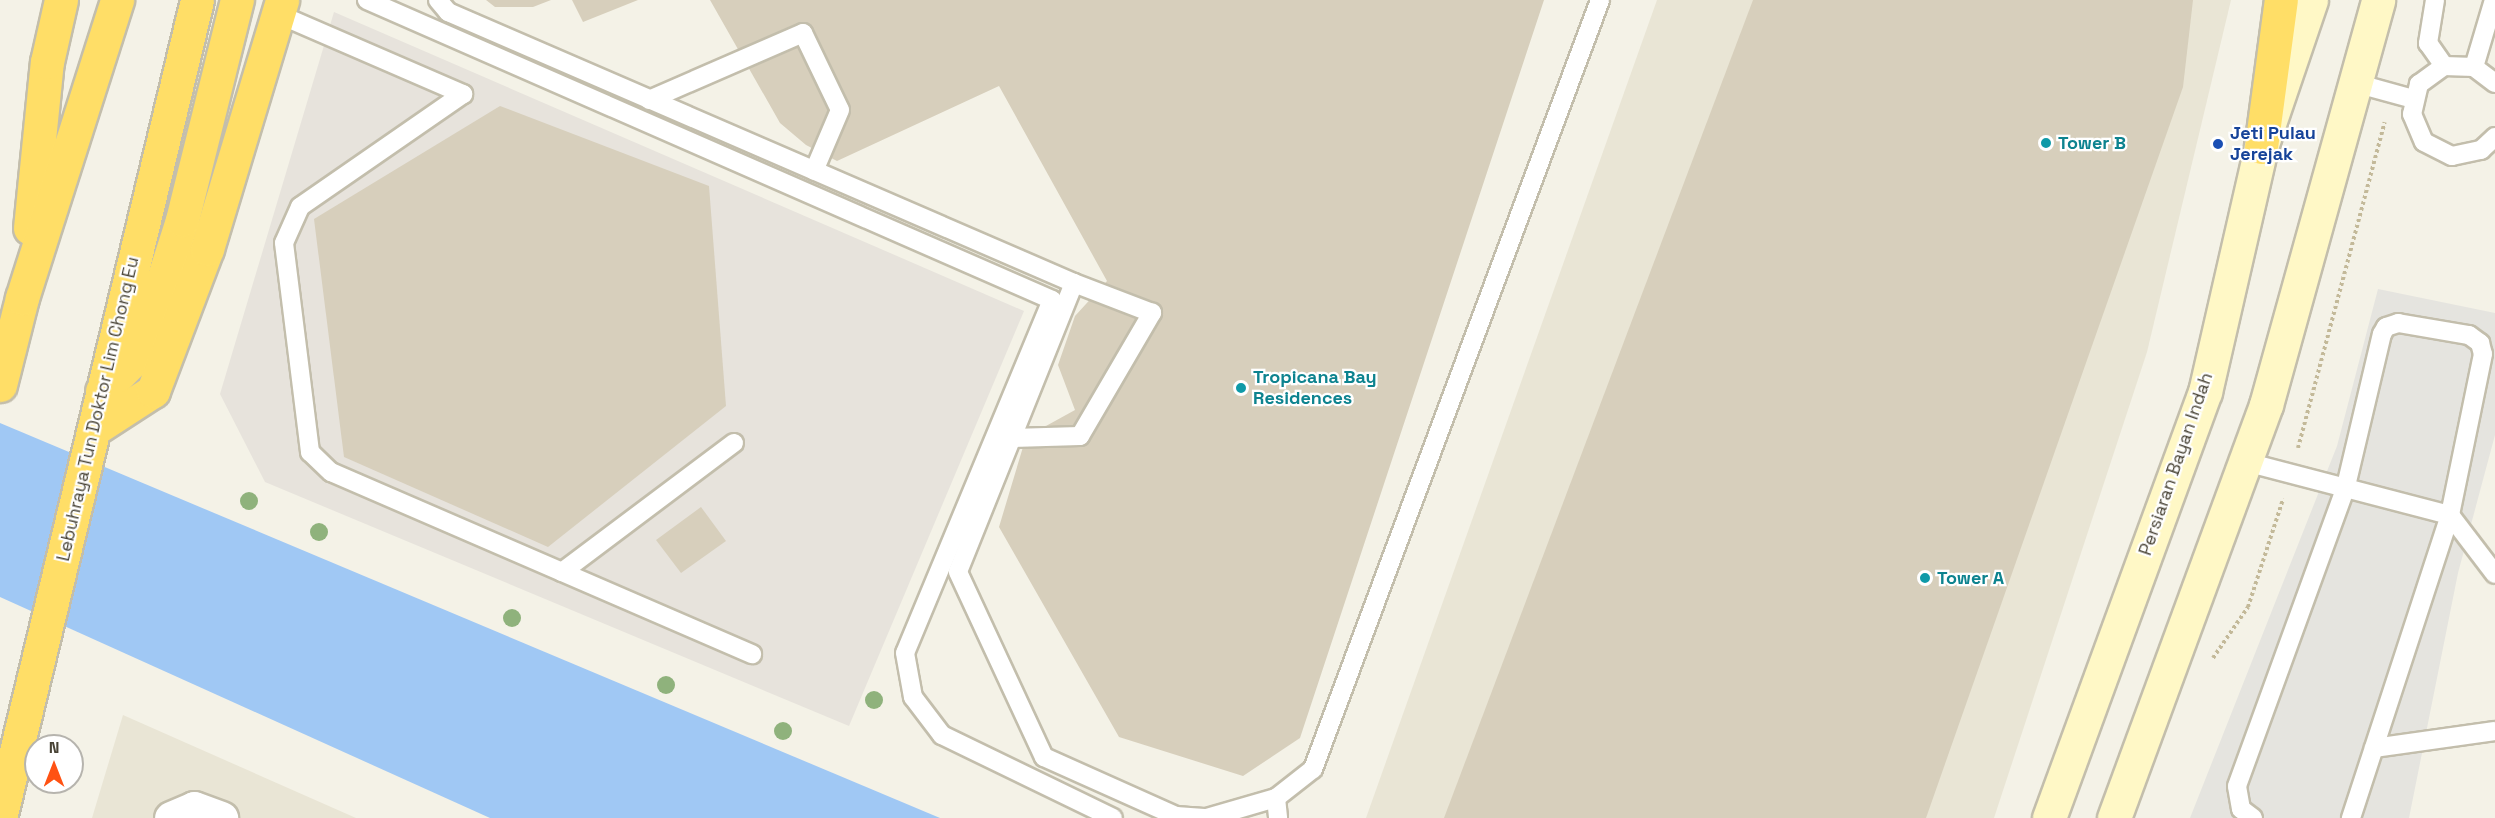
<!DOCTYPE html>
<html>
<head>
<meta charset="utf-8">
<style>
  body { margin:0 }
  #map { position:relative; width:2495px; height:818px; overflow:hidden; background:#f4f2e7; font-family:"Space Grotesk",sans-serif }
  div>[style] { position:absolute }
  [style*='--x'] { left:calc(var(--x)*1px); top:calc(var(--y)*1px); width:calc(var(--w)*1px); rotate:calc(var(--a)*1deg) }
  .residential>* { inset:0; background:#e9e5d5 }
  .industrial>* { inset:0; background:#e7e3dc }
  .parking>* { inset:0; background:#e5e4df }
  .water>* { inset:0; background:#a0c8f4 }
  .building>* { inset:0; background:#d7cfbc }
  .path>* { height:4px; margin-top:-2px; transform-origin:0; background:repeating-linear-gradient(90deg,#c3b999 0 3px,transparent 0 6px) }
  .roads { filter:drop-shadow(2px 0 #c3beac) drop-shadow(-2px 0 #c3beac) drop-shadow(0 2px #c3beac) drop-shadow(0 -2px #c3beac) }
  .lane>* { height:18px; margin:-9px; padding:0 9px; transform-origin:9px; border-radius:9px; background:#fff }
  .street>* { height:33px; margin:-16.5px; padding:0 16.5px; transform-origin:16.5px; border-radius:16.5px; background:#fff }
  .secondary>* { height:33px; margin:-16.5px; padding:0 16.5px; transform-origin:16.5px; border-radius:16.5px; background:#fff8c6 }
  .highway>* { height:33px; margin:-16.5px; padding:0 16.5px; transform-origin:16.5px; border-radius:16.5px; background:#ffde67 }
  .trees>* { width:18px; height:18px; margin:-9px; border-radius:50%; background:#8fb27c }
  .dots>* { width:16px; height:16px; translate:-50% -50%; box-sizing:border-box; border:3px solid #fff; border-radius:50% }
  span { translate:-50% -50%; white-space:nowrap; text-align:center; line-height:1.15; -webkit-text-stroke:4.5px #fff; paint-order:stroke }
  .transit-label { font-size:18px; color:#164399; font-weight:700 }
  .left { translate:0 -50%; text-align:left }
  .culture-label { font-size:18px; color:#0d838f; font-weight:700 }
  .street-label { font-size:18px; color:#484335 }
  .north { position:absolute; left:24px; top:734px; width:60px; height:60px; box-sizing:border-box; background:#fff; border:2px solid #b6b4ae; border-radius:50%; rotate:0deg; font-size:16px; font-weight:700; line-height:24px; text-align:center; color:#484335 }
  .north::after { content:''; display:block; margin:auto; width:21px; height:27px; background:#ff5213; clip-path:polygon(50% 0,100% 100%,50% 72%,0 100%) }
</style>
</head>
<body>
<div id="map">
  <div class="residential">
    <div style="clip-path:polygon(1657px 0,2231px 0,2147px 352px,1994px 818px,1366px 818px)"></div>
    <div style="clip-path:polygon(123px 715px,356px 818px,92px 818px)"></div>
  </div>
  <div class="industrial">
    <div style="clip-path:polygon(334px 12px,1024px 311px,849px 726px,265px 482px,220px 394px)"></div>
  </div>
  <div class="parking">
    <div style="clip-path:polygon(2378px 289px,2495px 313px,2495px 435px,2458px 573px,2409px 818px,2190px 818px,2337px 446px)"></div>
  </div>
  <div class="water">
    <div style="clip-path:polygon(0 423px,940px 818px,490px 818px,0 597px)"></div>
  </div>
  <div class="building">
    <div style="clip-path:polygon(486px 0,551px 0,533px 7px,495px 7px)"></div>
    <div style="clip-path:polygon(572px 0,638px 0,583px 22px)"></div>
    <div style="clip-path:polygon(710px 0,1544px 0,1300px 738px,1243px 776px,1119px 737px,999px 527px,1026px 437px,1075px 410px,1058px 365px,1075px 316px,1107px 281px,999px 86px,837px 161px,806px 145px,780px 123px)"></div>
    <div style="clip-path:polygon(1753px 0,2193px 0,2183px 87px,1926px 818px,1444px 818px)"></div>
    <div style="clip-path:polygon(500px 106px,709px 186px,726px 406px,548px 547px,344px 457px,314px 219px)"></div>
    <div style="clip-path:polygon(701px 507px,726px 541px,681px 573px,656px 540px)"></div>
  </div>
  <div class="path">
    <div style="--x:2298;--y:448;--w:337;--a:-75.1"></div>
    <div style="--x:2213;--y:658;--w:62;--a:-55.5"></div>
    <div style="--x:2248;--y:607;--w:114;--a:-72"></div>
  </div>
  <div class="roads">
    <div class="lane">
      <div style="--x:367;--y:0;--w:748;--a:23.65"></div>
      <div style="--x:1052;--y:300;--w:382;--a:112.6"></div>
      <div style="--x:905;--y:653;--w:45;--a:79.7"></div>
      <div style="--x:913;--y:697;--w:48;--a:52.7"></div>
      <div style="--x:942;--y:735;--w:190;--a:25.9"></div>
      <div style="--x:438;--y:0;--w:16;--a:50"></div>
      <div style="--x:448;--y:12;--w:682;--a:23.41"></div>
      <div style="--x:1074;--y:283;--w:311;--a:111.9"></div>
      <div style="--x:958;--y:572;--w:204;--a:65.1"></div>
      <div style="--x:1044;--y:757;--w:145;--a:24.1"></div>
      <div style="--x:1176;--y:816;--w:28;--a:4"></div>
      <div style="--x:2435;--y:0;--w:44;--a:99.2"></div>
      <div style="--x:2428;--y:43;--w:28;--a:55"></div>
      <div style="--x:278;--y:14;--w:202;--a:23.4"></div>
      <div style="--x:463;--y:94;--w:198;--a:145.3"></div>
      <div style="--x:300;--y:207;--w:39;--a:114"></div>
      <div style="--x:284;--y:243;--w:211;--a:82.9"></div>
      <div style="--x:310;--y:452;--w:29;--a:44"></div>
      <div style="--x:331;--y:472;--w:459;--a:23.4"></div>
      <div style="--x:2474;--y:67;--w:70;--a:-73.4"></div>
      <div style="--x:2355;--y:83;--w:60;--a:15.4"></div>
      <div style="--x:2495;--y:83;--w:26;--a:-143"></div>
      <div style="--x:2474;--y:67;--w:30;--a:-178"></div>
      <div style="--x:2444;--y:66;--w:31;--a:144"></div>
      <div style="--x:2419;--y:84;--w:31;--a:103"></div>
      <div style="--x:2412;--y:114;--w:30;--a:67"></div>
      <div style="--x:2424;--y:142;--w:31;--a:27"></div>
      <div style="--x:2452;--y:156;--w:30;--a:-12"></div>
      <div style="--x:2481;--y:150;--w:19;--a:-43"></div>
      <div style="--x:649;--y:100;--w:168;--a:-23.5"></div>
      <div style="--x:803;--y:33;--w:85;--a:64.3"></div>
      <div style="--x:840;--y:110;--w:66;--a:113.1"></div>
      <div style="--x:1012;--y:438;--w:68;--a:-1.7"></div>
      <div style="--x:1080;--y:436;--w:143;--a:-59.7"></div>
      <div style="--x:1152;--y:313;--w:84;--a:-159"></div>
      <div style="--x:2246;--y:462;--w:211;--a:14.6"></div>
      <div style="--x:2450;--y:515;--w:74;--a:52.7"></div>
      <div style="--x:562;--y:572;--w:215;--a:-36.9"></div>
      <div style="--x:2374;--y:748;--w:122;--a:-8"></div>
      <div style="--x:1276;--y:798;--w:20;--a:84"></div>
      <div style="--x:1207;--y:818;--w:72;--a:-16.2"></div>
      <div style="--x:1276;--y:798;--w:47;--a:-38.1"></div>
      <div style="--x:1313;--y:769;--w:821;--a:-69.53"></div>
      <div style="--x:2253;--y:818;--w:15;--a:-143"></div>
      <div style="--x:2241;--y:809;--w:23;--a:-100"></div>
      <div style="--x:2237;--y:786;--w:319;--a:-70"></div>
      <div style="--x:2346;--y:486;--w:156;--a:-76.7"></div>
      <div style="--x:2382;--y:334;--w:8;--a:-60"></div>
      <div style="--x:2386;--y:327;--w:13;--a:-18"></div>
      <div style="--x:2398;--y:323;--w:72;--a:9.6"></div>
      <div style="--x:2469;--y:335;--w:14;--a:36"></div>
      <div style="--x:2480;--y:343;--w:11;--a:75"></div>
      <div style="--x:2483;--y:354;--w:164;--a:101.6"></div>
      <div style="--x:2450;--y:515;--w:319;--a:108.1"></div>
    </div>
    <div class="street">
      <div style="--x:171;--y:818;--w:25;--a:-23"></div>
      <div style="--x:194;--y:808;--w:29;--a:20"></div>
    </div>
    <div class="secondary">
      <div style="--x:2049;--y:818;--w:454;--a:-69.9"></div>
      <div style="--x:2205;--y:392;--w:251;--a:-77.1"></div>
      <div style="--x:2261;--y:147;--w:155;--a:-71.2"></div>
      <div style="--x:2114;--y:818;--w:440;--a:-69.8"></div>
      <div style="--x:2266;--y:405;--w:420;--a:-74.5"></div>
    </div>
    <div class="highway">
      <div style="--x:2261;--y:147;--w:148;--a:-82.3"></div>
      <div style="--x:30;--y:228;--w:167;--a:-84.2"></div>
      <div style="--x:47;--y:62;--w:64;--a:-77.3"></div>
      <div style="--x:0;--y:385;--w:90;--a:-75.8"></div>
      <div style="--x:22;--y:298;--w:313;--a:-72.3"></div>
      <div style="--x:102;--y:391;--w:52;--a:-45"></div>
      <div style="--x:139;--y:354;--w:141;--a:-72.2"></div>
      <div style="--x:182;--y:220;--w:227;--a:-76"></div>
      <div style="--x:96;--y:428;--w:68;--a:-33"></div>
      <div style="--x:153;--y:391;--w:152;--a:-69.2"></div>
      <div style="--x:207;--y:249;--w:260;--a:-73.2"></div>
      <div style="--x:0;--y:818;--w:841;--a:-76.46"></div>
    </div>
  </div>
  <div class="trees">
    <div style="left:249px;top:501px"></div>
    <div style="left:319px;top:532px"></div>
    <div style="left:512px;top:618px"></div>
    <div style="left:666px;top:685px"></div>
    <div style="left:874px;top:700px"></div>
    <div style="left:783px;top:731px"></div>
  </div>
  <div class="dots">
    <div style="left:2046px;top:143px;background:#0f9aa8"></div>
    <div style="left:2218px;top:144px;background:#1a4fb4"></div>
    <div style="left:1241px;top:388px;background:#0f9aa8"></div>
    <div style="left:1925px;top:578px;background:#0f9aa8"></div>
  </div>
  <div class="transit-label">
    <span class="left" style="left:2230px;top:144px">Jeti Pulau<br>Jerejak</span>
  </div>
  <div class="culture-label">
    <span class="left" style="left:2058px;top:143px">Tower B</span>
    <span class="left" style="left:1253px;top:388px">Tropicana Bay<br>Residences</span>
    <span class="left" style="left:1937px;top:578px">Tower A</span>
  </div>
  <div class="street-label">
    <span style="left:98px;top:409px;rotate:-77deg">Lebuhraya Tun Doktor Lim Chong Eu</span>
    <span style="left:2176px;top:464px;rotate:-71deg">Persiaran Bayan Indah</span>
  </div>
  <div class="north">N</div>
</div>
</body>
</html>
